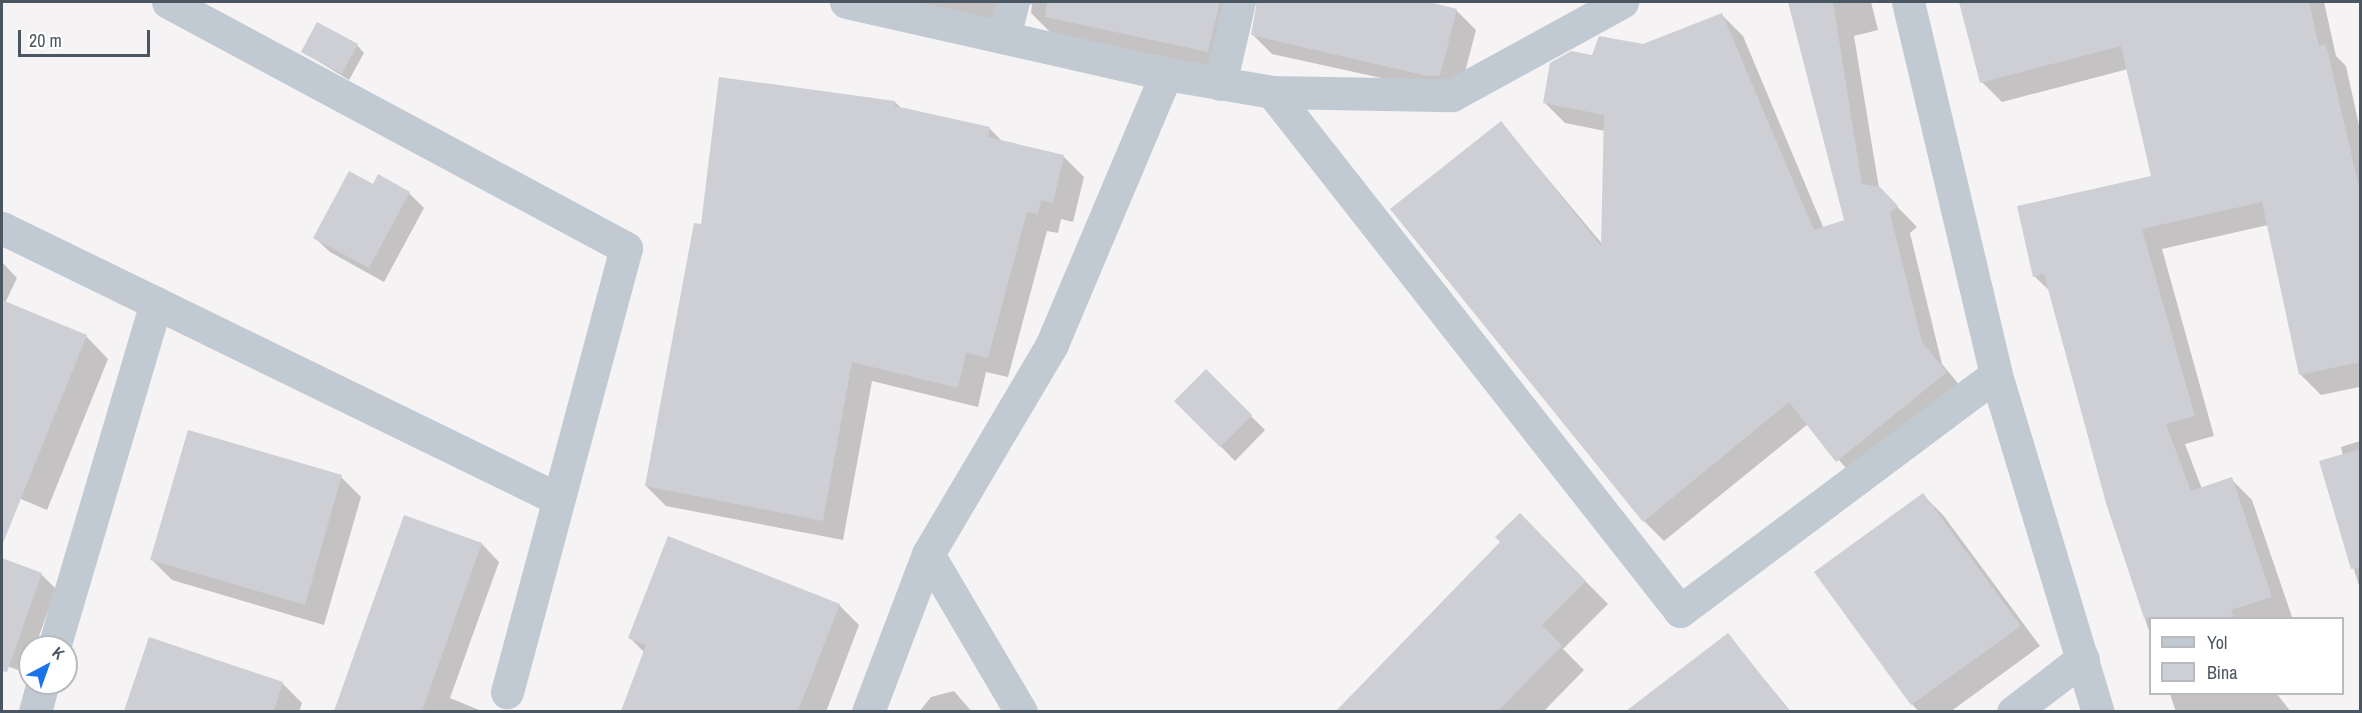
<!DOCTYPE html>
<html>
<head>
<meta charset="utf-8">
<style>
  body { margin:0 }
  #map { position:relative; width:2362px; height:713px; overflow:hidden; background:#f5f3f3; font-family:"Archivo Narrow",sans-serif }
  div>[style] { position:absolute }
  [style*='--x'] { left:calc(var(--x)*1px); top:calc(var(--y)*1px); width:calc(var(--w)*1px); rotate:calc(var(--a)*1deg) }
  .shadow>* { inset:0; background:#0003 }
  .building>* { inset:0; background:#cdcfd5 }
  .minor>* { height:33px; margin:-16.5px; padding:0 16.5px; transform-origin:16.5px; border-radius:16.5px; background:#c1cad2 }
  span { translate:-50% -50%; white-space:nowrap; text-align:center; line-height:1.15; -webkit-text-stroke:4.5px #fff; paint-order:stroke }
  .frame { position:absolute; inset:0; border:3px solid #4a5661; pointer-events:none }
  .legend { position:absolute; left:2149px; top:617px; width:195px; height:78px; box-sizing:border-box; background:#fff; border:2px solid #b7bbc0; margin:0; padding:8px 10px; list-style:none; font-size:18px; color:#4a5661 }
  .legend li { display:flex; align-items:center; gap:12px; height:30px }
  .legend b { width:30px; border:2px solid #b7bbc0 }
  .north { position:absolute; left:18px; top:635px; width:60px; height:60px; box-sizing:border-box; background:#fff; border:2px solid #b7bbc0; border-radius:50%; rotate:41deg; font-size:16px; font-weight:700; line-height:24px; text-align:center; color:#4a5661 }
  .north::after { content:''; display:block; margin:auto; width:21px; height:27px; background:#1a73e8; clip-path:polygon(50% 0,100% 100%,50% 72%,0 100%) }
  .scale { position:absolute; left:18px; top:30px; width:132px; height:27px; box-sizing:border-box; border:3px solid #4a5661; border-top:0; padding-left:8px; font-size:18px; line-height:21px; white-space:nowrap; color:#4a5661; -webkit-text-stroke:4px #fff; paint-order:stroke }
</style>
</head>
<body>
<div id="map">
  <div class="shadow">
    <div style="clip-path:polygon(898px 2px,1423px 2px,1456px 10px,1476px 30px,1459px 95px,1272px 54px,1252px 34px,1257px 4px,1245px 8px,1228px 71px,1051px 33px,1031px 13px,1032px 4px,1020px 8px,1010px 31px)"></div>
    <div style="clip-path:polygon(1786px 2px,1871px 2px,1878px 30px,1854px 36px,1879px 188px,1917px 227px,1910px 233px,1942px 364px,1966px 393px,1857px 481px,1808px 424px,1664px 541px,1644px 521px,1501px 123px,1603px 245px,1605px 131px,1565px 123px,1544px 102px,1607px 60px,1722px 15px,1743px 36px,1824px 229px,1845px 221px,1790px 3px)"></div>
    <div style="clip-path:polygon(1961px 2px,2324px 2px,2336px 56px,2346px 66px,2360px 130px,2360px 394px,2359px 387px,2321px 395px,2300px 374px,2268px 225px,2162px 249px,2214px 436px,2185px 444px,2202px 489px,2231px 479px,2252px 500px,2292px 617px,2150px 618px,2150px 634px,2107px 503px,2050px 291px,2034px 276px,2152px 177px,2128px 69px,2002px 102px,1982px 82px)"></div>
    <div style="clip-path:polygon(357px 45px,364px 53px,349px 80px,303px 52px)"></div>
    <div style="clip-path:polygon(895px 102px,901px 108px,990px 129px,1003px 142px,1064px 157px,1084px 177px,1073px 222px,1061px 219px,1058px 233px,1047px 231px,1008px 377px,986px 372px,978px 407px,872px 381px,843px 540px,666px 506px,646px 486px,702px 226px)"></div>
    <div style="clip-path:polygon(379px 176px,409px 193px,424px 208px,384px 282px,330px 252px,315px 238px,374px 186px)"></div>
    <div style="clip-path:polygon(2px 262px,17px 278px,5px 303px,86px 336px,108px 359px,47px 510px,2px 491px)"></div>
    <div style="clip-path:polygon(1206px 371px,1265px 430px,1235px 461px,1176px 401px)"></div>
    <div style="clip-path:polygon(2360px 441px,2360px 589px,2321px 462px,2343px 456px,2341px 447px)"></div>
    <div style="clip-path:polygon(341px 477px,361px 497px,324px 625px,172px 580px,152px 560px)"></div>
    <div style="clip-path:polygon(1923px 495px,1943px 515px,2040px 646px,1950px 712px,1919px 712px,1912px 704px,1816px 573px)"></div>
    <div style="clip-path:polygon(1520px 515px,1608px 604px,1563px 649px,1584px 670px,1543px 712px,1338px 712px,1502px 542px)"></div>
    <div style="clip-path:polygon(405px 517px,482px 544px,499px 562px,450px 698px,484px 712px,336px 712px)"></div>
    <div style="clip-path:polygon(2px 560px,41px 574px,56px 589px,35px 647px,30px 647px,26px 673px,2px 664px)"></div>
    <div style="clip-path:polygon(839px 605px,859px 625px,826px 712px,623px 712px,645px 653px,630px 638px)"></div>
    <div style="clip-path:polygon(1728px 635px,1791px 712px,1629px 712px)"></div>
    <div style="clip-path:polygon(150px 639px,282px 683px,302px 703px,299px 712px,126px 712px)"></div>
    <div style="clip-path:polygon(954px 691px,972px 712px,919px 712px,931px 697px)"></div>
    <div style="clip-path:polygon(2170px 694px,2277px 694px,2291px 712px,2176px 712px)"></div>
  </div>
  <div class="building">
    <div style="clip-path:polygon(1047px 2px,1220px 2px,1208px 52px,1045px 17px)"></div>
    <div style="clip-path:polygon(1257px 2px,1429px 2px,1457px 9px,1440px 76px,1427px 76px,1251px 35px)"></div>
    <div style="clip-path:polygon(1788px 2px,1833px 2px,1862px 184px,1880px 187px,1898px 206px,1890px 213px,1922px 342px,1947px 372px,1836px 462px,1789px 402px,1643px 522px,1390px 209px,1501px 121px,1601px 246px,1604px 115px,1543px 103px,1550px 63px,1571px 51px,1592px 55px,1599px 36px,1643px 44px,1722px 13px,1814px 230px,1844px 220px)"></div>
    <div style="clip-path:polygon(1959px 2px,2309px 2px,2319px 46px,2326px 44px,2361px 196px,2361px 362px,2299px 375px,2262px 202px,2142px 229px,2195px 416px,2166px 424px,2191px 491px,2232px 477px,2272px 597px,2231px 610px,2234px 618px,2144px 618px,2106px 503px,2044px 274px,2033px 277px,2017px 206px,2151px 176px,2121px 46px,1980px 83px)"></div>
    <div style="clip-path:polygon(317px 22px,358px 44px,342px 74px,301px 52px)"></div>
    <div style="clip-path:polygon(719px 77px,895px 101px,895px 106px,990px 127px,988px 137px,1064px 155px,1053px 203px,1041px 200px,1038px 214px,1027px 212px,988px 358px,966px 353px,958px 388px,852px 362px,823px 521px,645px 486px,694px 223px,701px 224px)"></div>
    <div style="clip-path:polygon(349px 171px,373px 184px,378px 174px,410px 192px,369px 268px,313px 238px)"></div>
    <div style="clip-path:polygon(2px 300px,87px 335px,3px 543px,2px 543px)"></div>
    <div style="clip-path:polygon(1206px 369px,1252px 415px,1220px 447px,1174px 401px)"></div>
    <div style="clip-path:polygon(188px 430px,342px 475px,305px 605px,150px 560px)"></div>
    <div style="clip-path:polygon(2361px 449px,2361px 568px,2351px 569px,2319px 461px)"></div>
    <div style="clip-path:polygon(1923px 493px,2021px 626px,1911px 705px,1814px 572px)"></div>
    <div style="clip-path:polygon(1520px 513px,1586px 581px,1542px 625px,1562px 646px,1498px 711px,1336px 711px,1500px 542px,1495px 537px)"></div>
    <div style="clip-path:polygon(404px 515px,482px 543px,422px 711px,334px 711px)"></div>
    <div style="clip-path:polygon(668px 536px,840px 604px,798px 711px,621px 711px,646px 645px,628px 638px)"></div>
    <div style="clip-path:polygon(2px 558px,42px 573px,7px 672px,2px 671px)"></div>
    <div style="clip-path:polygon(1728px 633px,1789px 711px,1626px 711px)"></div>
    <div style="clip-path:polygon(149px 637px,283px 682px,274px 711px,124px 711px)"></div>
  </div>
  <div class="minor">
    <div style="--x:168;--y:2;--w:520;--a:28.24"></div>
    <div style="--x:626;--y:248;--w:460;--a:105"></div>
    <div style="--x:846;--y:2;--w:328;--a:12.7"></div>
    <div style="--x:1166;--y:74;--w:108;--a:9.6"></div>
    <div style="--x:1272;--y:92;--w:660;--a:51.83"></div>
    <div style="--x:1680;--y:611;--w:394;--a:-36.8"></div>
    <div style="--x:1908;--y:2;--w:383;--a:76.7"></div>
    <div style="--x:1996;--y:375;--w:352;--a:73.2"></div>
    <div style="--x:1004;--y:37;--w:36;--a:-76"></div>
    <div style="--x:1220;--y:84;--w:84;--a:-77"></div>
    <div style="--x:1272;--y:92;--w:180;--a:1"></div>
    <div style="--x:1452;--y:95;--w:194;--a:-28.7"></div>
    <div style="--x:2;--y:228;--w:619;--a:25.99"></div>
    <div style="--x:928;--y:554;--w:183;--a:59.5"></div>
    <div style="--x:54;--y:647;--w:359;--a:-73.5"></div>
    <div style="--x:35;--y:712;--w:30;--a:-75"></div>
    <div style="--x:868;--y:712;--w:169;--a:-69.2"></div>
    <div style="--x:928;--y:554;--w:244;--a:-59.4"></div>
    <div style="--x:1052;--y:344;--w:293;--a:-67.1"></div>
    <div style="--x:2013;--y:712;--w:88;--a:-37.6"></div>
  </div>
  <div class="frame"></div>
  <ul class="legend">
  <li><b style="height:8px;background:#c1cad2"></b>Yol</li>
  <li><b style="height:16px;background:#cdcfd5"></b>Bina</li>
  </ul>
  <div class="north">K</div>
  <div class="scale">20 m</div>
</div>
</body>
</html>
